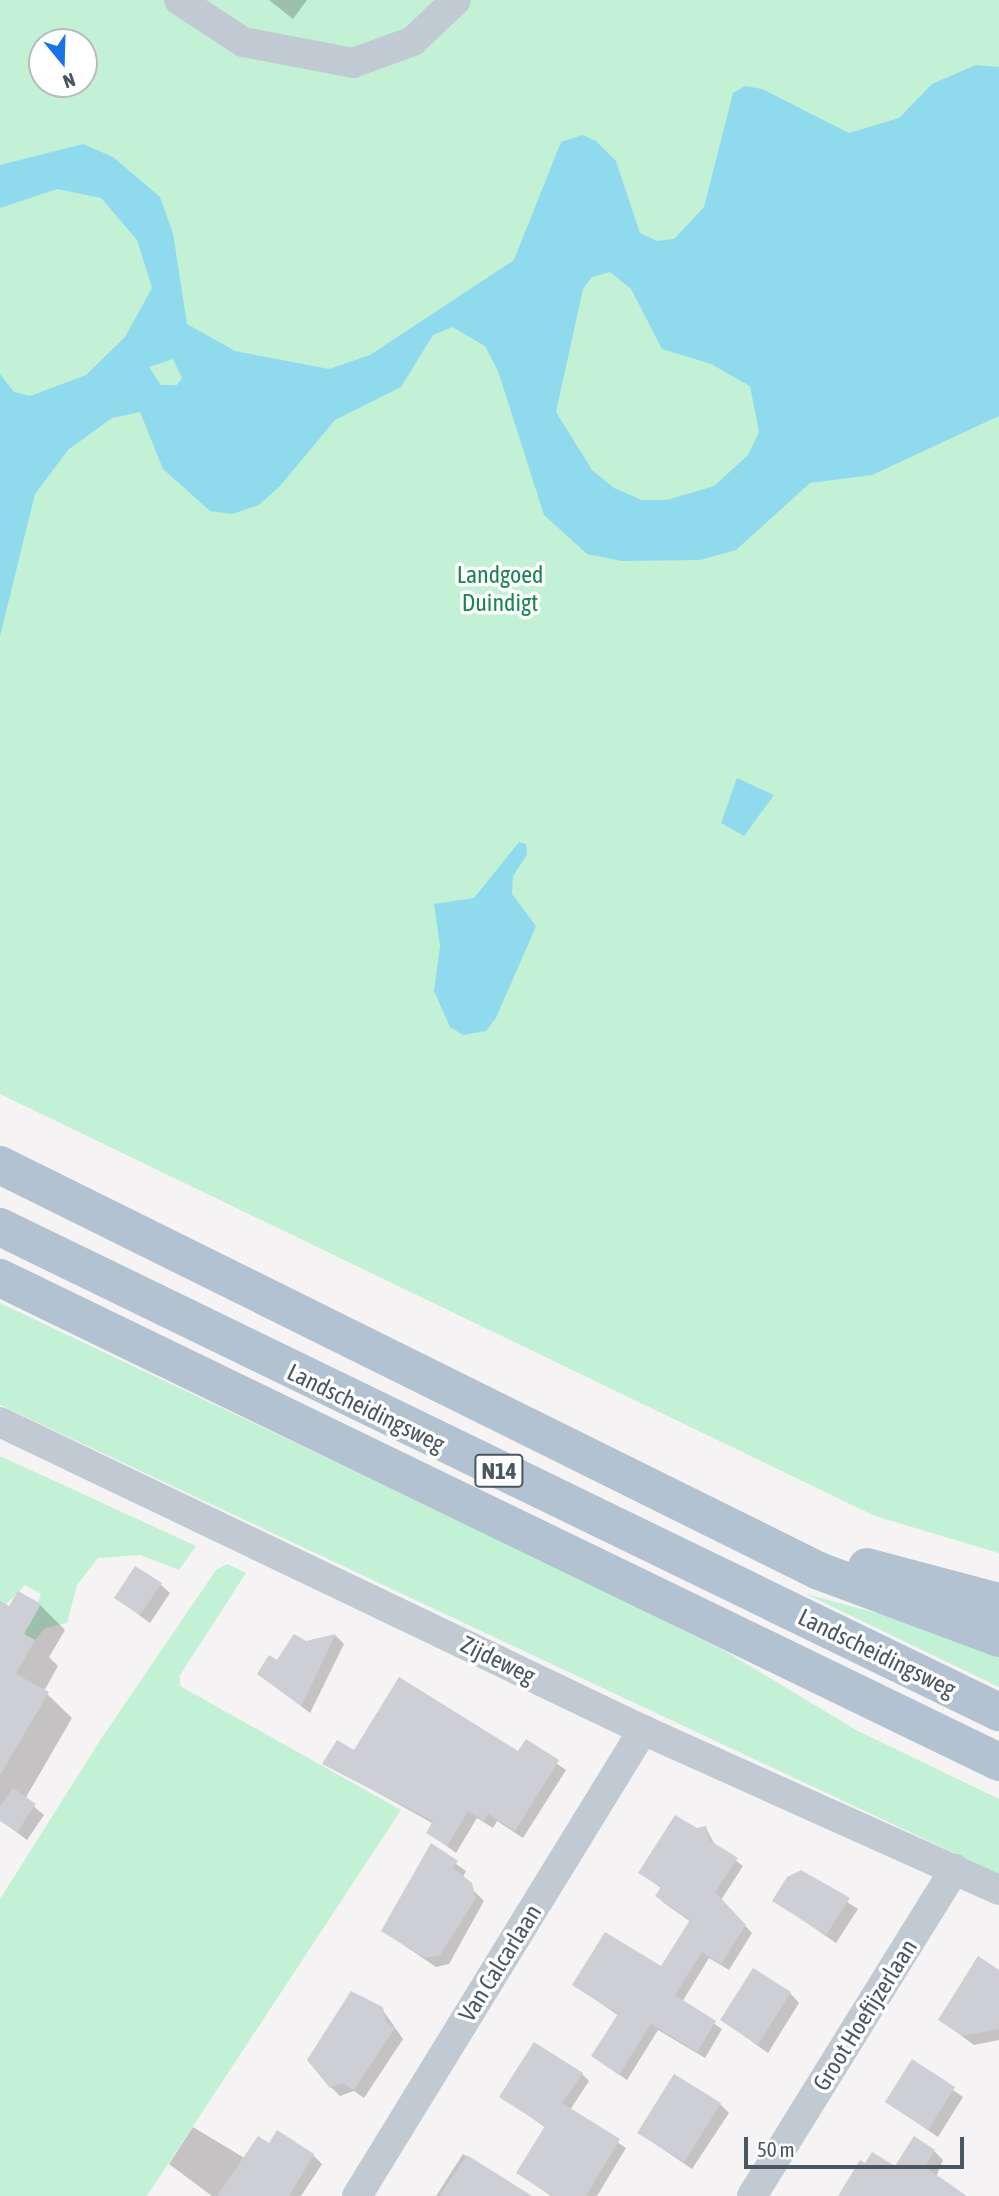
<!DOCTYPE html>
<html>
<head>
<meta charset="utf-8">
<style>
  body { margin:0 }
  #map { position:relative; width:999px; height:2196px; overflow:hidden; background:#f5f3f3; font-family:"Asap Condensed",sans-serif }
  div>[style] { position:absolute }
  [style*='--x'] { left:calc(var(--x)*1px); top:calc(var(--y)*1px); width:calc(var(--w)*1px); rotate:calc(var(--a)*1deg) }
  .green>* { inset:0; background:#c3f1d5 }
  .water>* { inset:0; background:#90daee }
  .shadow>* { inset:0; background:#0003 }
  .building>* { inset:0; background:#cdcfd5 }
  .minor>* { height:30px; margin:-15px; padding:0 15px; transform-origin:15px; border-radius:15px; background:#c1cad2 }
  .major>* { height:38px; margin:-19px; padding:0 19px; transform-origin:19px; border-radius:19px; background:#b3c2d1 }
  span { translate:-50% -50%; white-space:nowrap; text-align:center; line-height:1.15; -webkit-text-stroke:7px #fff; paint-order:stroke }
  .shield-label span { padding:2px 5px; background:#fff; border:2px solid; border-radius:5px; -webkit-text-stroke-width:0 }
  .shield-label { font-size:23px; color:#4a5661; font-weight:700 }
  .park-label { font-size:24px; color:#17864f }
  .street-label { font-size:24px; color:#4a5661 }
  .north { position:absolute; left:28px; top:28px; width:70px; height:70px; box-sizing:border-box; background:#fff; border:2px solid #b7bbc0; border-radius:50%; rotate:161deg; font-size:19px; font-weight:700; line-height:28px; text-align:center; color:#4a5661 }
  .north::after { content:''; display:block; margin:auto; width:24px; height:32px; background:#1a73e8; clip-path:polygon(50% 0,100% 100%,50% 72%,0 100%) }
  .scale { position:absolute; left:744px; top:2137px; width:220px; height:32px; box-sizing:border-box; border:4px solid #4a5661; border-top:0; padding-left:9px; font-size:21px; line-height:24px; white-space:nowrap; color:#4a5661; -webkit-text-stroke:5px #fff; paint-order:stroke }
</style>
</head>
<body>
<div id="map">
  <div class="green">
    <div style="clip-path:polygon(evenodd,0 0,999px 0,999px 1553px,875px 1516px,0 1094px,0 0,42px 42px,84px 42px,84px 84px,42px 84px,42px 42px)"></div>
    <div style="clip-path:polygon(0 1303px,572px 1574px,730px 1654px,856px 1730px,999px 1799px,999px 1874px,0 1405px)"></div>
    <div style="clip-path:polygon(0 1456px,196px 1546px,179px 1570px,140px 1555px,98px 1558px,77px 1585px,67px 1623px,45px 1628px,35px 1640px,24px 1634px,41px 1594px,25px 1585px,0 1611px)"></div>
    <div style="clip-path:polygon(227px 1564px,246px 1573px,180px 1675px,180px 1686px,401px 1810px,147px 2196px,0 2196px,0 1899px,101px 1739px,216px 1570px)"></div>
    <div style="clip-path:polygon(806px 1594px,999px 1646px,999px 1687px)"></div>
  </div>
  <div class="water">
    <div style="clip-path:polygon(evenodd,976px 65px,999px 67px,999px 416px,872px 475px,810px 483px,736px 550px,700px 560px,622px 561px,587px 554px,544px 515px,498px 371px,485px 346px,452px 327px,433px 335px,401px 387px,335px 420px,280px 486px,259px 505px,232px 514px,210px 511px,163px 469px,140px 412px,112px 418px,68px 450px,35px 494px,0 636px,0 374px,14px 392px,30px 396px,86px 375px,125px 337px,152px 288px,137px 240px,101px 198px,57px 189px,0 208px,0 165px,83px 144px,113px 157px,160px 197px,173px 233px,187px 324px,235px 351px,329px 369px,370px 355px,514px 260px,561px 142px,583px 135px,596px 141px,616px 161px,640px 233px,657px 241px,674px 239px,704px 207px,733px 93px,745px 86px,762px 89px,849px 133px,899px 118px,932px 84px,976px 65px,610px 272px,631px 289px,662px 349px,711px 364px,750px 386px,759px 432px,748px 455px,714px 486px,667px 500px,642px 500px,614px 488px,592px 470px,556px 412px,583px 289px,592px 277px,610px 272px,976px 65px,173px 359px,182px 378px,177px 385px,161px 385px,149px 367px,173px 359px)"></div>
    <div style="clip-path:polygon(737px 778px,774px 795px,744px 836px,721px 823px)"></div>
    <div style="clip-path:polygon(519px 842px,526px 844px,527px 855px,513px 876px,512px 894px,536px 926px,496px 1018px,486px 1031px,463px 1035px,450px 1027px,434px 991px,440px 946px,434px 904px,474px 898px)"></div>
  </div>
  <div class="shadow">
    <div style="clip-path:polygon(269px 0,307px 0,293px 19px)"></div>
    <div style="clip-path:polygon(160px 1584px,170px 1593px,150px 1623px,116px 1598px)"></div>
    <div style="clip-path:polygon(40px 1605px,65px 1630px,49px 1657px,58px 1666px,44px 1691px,72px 1718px,25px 1799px,44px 1815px,27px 1840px,0 1820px,0 1619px)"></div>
    <div style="clip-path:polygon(336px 1636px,344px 1644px,310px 1713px,259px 1673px,305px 1643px)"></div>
    <div style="clip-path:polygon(526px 1742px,566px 1770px,523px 1838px,497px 1821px,493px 1828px,477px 1818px,456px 1853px,429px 1833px,434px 1824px,324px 1763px,354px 1753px,519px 1754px)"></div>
    <div style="clip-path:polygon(706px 1828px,715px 1845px,743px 1866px,721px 1900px,752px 1933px,729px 1970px,709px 1958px,682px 2002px,722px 2029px,705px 2058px,658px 2030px,627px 2080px,593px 2056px,619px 2016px,574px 1985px,661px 1969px,691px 1922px,664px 1903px,657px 1896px,662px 1889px,641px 1873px)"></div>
    <div style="clip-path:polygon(431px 1846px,466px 1871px,462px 1879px,484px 1901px,449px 1964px,436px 1967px,383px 1931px)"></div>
    <div style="clip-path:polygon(801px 1872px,858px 1909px,836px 1943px,775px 1901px)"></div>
    <div style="clip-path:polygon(999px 1972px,999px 2040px,974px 2045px,940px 2020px)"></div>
    <div style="clip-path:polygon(790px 1993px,799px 2003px,768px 2053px,722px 2020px)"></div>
    <div style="clip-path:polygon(382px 2009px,403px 2039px,364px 2098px,354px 2091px,340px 2096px,331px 2087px)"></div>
    <div style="clip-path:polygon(913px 2062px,963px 2097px,938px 2137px,887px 2102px)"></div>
    <div style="clip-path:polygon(582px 2074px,589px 2081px,570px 2110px,626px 2148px,597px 2196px,551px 2196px,518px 2173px,546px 2128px,502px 2097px)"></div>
    <div style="clip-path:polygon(720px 2104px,729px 2113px,692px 2169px,639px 2133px)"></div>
    <div style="clip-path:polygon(193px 2127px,246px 2159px,270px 2145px,313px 2155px,322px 2164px,301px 2196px,212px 2196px,169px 2164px)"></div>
    <div style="clip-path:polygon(934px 2151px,943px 2160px,928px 2196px,842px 2196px)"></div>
    <div style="clip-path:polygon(463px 2154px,509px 2184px,517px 2196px,436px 2196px)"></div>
  </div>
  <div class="building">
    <div style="clip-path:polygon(135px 1566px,162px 1583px,140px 1615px,114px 1598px)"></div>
    <div style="clip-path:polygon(18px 1591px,41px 1604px,24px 1634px,35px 1640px,16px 1674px,49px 1692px,0 1775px,0 1601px,9px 1606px)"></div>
    <div style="clip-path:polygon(294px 1634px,306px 1641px,336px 1634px,301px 1706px,257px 1674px,269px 1655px,277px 1660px)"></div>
    <div style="clip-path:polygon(399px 1677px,518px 1751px,526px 1739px,559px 1760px,515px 1831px,488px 1814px,484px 1821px,468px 1811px,447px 1846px,426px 1833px,433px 1821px,322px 1764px,337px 1740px,354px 1750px)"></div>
    <div style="clip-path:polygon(13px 1788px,36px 1804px,17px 1832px,0 1821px,0 1806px)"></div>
    <div style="clip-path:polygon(675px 1815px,697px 1828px,706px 1826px,709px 1840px,738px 1858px,715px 1892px,746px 1925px,721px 1964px,702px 1952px,675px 1995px,716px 2021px,697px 2052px,651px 2024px,619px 2075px,591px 2056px,618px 2014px,572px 1985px,605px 1932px,661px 1966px,690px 1920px,655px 1896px,661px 1887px,638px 1873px)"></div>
    <div style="clip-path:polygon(431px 1843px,458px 1861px,453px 1868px,472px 1883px,476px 1898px,440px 1955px,425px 1958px,381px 1931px)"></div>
    <div style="clip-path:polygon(801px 1870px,850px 1898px,826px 1935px,772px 1901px,787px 1877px)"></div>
    <div style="clip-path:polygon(978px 1956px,999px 1970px,999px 2029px,963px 2036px,938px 2020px)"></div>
    <div style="clip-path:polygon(753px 1968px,791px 1992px,758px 2045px,720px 2020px)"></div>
    <div style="clip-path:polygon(351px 1991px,383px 2007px,386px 2022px,395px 2028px,354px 2090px,343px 2083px,330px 2088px,307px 2060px)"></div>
    <div style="clip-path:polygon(534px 2042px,583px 2073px,562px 2103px,620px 2139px,586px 2196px,552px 2196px,516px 2173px,545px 2126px,499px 2097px)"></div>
    <div style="clip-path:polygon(912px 2059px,955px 2087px,928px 2130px,885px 2102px)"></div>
    <div style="clip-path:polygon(674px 2074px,721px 2103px,684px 2162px,637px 2133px)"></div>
    <div style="clip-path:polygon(277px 2130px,314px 2154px,289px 2196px,217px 2196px,258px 2136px,269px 2143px)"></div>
    <div style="clip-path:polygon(914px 2136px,935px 2150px,925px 2167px,967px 2196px,838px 2196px,860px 2160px,865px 2163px,872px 2152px,895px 2166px)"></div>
    <div style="clip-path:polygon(467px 2155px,532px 2196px,439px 2196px)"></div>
  </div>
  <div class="minor">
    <div style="--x:179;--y:0;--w:77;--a:33.3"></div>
    <div style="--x:243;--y:42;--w:112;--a:10.8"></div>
    <div style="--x:353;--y:63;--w:64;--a:-20.1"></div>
    <div style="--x:413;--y:41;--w:59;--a:-43.6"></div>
    <div style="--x:0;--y:1422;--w:713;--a:25.59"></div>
    <div style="--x:643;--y:1730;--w:390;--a:24.2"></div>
    <div style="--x:357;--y:2196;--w:547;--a:-58.46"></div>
    <div style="--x:752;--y:2196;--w:385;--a:-58.2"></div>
  </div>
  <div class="major">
    <div style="--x:0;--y:1165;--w:914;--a:26.37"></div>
    <div style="--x:819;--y:1571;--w:192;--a:20.4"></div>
    <div style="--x:0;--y:1227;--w:1111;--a:25.9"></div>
    <div style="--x:0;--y:1278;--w:1110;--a:25.85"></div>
    <div style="--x:867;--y:1567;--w:137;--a:14.9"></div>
  </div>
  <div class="shield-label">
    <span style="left:499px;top:1471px">N14</span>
  </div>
  <div class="park-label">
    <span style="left:500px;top:589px">Landgoed<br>Duindigt</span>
  </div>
  <div class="street-label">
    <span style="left:366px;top:1408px;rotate:26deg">Landscheidingsweg</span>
    <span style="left:877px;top:1653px;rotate:26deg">Landscheidingsweg</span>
    <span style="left:498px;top:1660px;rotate:26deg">Zijdeweg</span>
    <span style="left:500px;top:1963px;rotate:-58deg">Van Calcarlaan</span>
    <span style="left:865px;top:2015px;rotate:-58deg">Groot Hoefijzerlaan</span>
  </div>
  <div class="north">N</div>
  <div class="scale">50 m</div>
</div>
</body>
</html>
